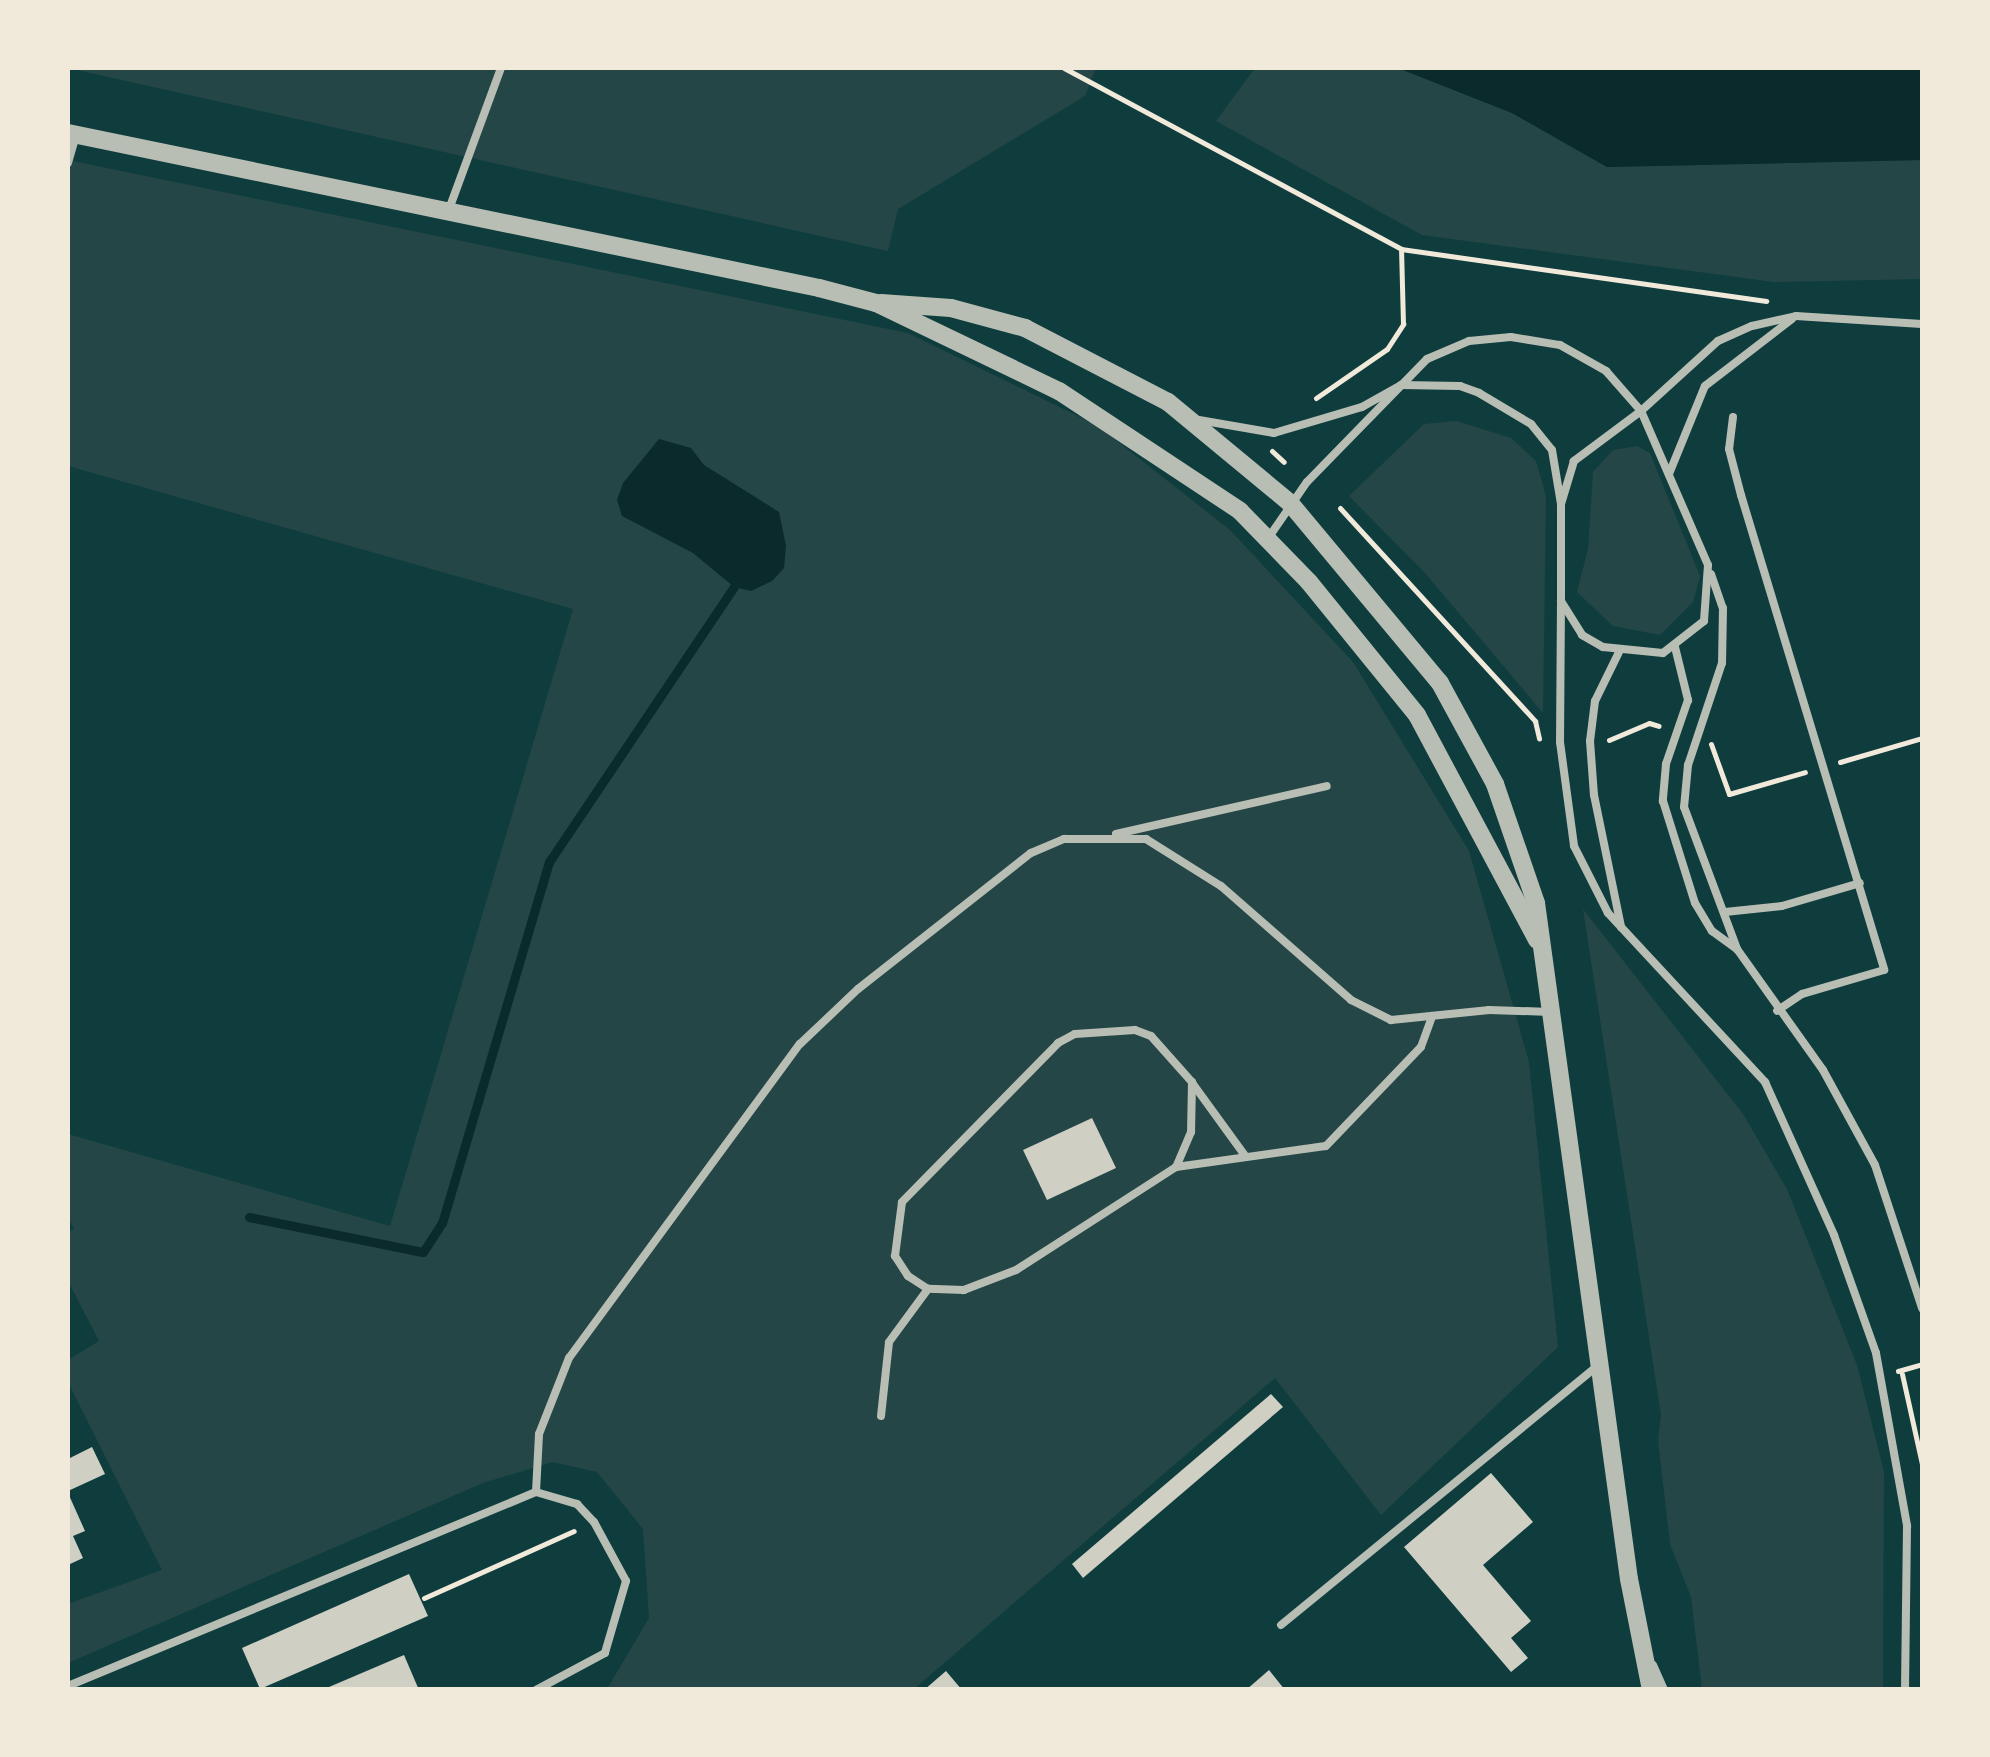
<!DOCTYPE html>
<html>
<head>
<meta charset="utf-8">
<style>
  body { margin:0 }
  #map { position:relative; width:1990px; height:1757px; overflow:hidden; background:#0f3d3e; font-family:Signika,sans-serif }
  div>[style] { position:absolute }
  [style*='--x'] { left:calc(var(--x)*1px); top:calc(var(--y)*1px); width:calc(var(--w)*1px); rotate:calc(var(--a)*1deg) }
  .green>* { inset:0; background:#244646 }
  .water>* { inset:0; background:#0a2a2b }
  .stream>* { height:9px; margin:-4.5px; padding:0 4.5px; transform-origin:4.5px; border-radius:4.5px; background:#0a2a2b }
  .building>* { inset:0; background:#cfcfc3 }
  .path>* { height:5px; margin:-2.5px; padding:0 2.5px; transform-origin:2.5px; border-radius:2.5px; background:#f1e9da }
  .service>* { height:8px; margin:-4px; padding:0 4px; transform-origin:4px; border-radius:4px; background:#b8beb3 }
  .tertiary>* { height:18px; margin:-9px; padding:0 9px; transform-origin:9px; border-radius:9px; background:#b8beb3 }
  span { translate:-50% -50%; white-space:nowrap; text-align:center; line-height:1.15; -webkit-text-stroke:9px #f1e9da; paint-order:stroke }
  .frame { position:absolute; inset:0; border:70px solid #f1e9da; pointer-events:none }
</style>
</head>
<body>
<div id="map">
  <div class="green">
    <div style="clip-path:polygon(68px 68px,1096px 68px,1085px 96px,898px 209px,888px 251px)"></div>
    <div style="clip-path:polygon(1255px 68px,1398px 68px,1512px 113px,1607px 167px,1922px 160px,1922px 279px,1774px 282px,1422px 235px,1216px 121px)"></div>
    <div style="clip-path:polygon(68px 160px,908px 333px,1098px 426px,1230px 530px,1353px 662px,1469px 851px,1529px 1062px,1558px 1347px,1381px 1515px,1275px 1378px,914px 1689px,607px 1689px,649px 1618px,643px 1529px,597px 1472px,552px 1462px,483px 1483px,68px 1663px,68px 1604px,162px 1570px,68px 1382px,68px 1360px,99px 1341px,68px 1281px,68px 1233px,74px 1229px,68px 1217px,68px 1134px,390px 1226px,573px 609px,68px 466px)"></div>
    <div style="clip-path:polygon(1456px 421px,1511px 438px,1536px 461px,1546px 496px,1543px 713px,1425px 573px,1349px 496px,1424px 424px)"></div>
    <div style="clip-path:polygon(1637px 446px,1650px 453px,1700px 576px,1693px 602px,1660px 635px,1613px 626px,1577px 592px,1588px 549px,1593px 472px,1613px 450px)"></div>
    <div style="clip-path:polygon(1583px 909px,1743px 1114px,1787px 1189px,1857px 1365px,1884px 1472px,1883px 1689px,1702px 1689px,1691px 1597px,1670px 1544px,1658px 1440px,1661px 1415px)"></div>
  </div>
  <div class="water">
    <div style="clip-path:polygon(1398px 68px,1922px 68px,1922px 160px,1607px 167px,1512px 113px)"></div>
    <div style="clip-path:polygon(659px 439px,691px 448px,704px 465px,779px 512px,786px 546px,784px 568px,772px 581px,751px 591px,734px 587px,693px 553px,622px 516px,617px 500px,623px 483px)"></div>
  </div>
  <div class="stream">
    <div style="--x:249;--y:1217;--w:177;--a:11.4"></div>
    <div style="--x:423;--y:1252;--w:35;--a:-57"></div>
    <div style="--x:442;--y:1223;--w:377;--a:-73.5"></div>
    <div style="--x:549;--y:862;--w:331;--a:-56.1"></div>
  </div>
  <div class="building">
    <div style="clip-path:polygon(1092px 1118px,1116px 1168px,1047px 1200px,1023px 1150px)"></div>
    <div style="clip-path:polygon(1271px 1394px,1283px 1407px,1083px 1578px,1072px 1564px)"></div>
    <div style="clip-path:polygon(92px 1447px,105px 1474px,68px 1491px,68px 1459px)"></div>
    <div style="clip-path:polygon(1491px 1473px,1533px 1522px,1483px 1565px,1531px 1621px,1511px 1638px,1528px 1658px,1511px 1672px,1404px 1547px)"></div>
    <div style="clip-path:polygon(68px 1493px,85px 1531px,73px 1536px,83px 1558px,68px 1565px)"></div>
    <div style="clip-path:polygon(409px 1574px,428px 1616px,260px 1689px,242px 1648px)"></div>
    <div style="clip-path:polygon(404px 1655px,419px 1690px,322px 1690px)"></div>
    <div style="clip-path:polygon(1269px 1670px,1285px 1690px,1246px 1690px)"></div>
    <div style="clip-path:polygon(946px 1671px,962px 1690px,924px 1690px)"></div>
  </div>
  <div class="path">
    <div style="--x:1064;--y:68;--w:383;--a:28.2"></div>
    <div style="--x:1401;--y:249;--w:369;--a:8.1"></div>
    <div style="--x:1316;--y:398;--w:86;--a:-34.6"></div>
    <div style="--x:1387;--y:349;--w:30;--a:-57"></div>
    <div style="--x:1403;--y:324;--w:75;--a:-91.5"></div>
    <div style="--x:1272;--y:451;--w:16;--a:43"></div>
    <div style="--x:1340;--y:508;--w:289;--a:47.5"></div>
    <div style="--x:1535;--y:721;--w:18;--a:77"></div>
    <div style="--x:1609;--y:740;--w:43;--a:-23"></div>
    <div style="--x:1649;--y:723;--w:10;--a:17"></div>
    <div style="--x:1711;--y:744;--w:53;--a:70.2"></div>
    <div style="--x:1729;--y:794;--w:79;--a:-16.1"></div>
    <div style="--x:1840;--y:762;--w:85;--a:-16.3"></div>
    <div style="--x:1898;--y:1371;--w:25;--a:-16"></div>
    <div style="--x:1902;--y:1374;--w:92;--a:77.5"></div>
    <div style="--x:424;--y:1598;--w:164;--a:-24.1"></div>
  </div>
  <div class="service">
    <div style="--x:68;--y:163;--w:29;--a:-74"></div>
    <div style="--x:448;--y:212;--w:153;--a:-69.8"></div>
    <div style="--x:1733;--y:417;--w:32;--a:97"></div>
    <div style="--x:1729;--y:449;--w:48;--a:75.4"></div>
    <div style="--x:1741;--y:495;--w:496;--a:73.2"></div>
    <div style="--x:1884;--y:970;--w:85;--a:163.7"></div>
    <div style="--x:1802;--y:994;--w:30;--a:146"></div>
    <div style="--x:1199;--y:420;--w:76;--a:9.8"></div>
    <div style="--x:1274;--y:433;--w:92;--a:-16.5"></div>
    <div style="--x:1362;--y:407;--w:45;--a:-29.4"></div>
    <div style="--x:1401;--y:385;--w:59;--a:1"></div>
    <div style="--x:1460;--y:386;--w:20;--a:20"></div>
    <div style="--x:1479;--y:393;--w:61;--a:30.8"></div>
    <div style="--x:1531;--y:424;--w:33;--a:51"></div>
    <div style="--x:1552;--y:450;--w:55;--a:80.5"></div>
    <div style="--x:1561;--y:504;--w:97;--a:90"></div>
    <div style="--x:1561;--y:601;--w:40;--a:58"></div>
    <div style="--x:1582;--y:635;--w:24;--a:30"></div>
    <div style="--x:1603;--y:647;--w:60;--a:5.7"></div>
    <div style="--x:1663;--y:653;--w:52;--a:-38"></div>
    <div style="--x:1704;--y:621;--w:56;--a:-85.9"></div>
    <div style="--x:1708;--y:565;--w:168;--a:-113.5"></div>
    <div style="--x:1641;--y:411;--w:84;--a:143.3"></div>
    <div style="--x:1574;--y:461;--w:45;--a:106.8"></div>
    <div style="--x:1669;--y:474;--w:95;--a:-67.8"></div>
    <div style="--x:1705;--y:386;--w:110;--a:-37.6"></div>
    <div style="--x:1269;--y:537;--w:67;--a:-55.4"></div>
    <div style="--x:1307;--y:482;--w:172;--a:-45.7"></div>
    <div style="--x:1427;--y:359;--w:46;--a:-23.2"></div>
    <div style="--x:1469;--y:341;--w:42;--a:-5.4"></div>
    <div style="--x:1511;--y:337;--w:50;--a:9.3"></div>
    <div style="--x:1560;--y:345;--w:53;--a:29.5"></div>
    <div style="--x:1606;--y:371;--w:53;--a:48.8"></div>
    <div style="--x:1641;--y:411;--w:104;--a:-42.3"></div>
    <div style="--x:1718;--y:341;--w:37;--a:-24"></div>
    <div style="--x:1752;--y:326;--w:45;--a:-12.8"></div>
    <div style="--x:1796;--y:316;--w:126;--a:3.6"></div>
    <div style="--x:1711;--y:574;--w:36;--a:71"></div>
    <div style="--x:1723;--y:608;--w:55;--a:91"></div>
    <div style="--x:1722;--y:663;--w:108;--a:108.4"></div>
    <div style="--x:1688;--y:765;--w:42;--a:95.4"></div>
    <div style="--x:1684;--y:807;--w:152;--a:69.5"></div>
    <div style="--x:1737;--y:949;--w:148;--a:54.6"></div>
    <div style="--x:1823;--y:1070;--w:108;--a:61.3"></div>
    <div style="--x:1875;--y:1165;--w:151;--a:71.8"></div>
    <div style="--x:1561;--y:601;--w:141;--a:90.4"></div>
    <div style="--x:1560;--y:742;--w:105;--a:82.3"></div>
    <div style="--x:1574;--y:846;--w:75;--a:63.1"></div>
    <div style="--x:1608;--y:913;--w:231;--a:47.1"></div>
    <div style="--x:1765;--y:1082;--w:168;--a:65.7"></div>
    <div style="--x:1834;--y:1235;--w:125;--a:70.4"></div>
    <div style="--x:1876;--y:1353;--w:176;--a:79.8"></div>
    <div style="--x:1907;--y:1526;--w:164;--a:90.7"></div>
    <div style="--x:1675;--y:647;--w:55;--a:76.2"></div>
    <div style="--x:1688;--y:700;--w:68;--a:109"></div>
    <div style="--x:1666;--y:764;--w:37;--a:95"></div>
    <div style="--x:1663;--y:801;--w:107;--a:72.6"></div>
    <div style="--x:1695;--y:903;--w:33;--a:59"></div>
    <div style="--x:1712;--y:931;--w:31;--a:36"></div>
    <div style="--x:1620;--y:650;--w:57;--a:116.1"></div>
    <div style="--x:1595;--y:701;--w:40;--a:97.1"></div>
    <div style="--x:1590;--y:741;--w:54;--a:85.8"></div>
    <div style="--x:1594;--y:795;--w:135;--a:78.4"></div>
    <div style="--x:1116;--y:834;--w:216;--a:-12.8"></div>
    <div style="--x:1725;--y:912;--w:57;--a:-6"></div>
    <div style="--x:1782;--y:906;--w:81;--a:-16.4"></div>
    <div style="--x:1135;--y:1030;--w:17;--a:21"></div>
    <div style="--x:1151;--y:1036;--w:62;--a:48.3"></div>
    <div style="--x:1192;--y:1082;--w:50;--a:91.1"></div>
    <div style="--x:1191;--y:1132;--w:38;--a:113"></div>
    <div style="--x:1176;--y:1167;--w:190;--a:147.2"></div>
    <div style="--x:1016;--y:1270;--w:56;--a:159"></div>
    <div style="--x:964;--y:1290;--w:36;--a:-178"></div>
    <div style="--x:928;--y:1289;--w:24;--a:-147"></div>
    <div style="--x:908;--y:1276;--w:24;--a:-123"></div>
    <div style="--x:895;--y:1256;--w:54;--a:-82.6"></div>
    <div style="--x:902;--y:1202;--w:223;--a:-45.5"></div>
    <div style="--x:1058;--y:1043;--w:19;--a:-28"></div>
    <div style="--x:1075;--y:1034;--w:60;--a:-3.8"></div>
    <div style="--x:1193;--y:1084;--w:90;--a:54"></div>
    <div style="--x:1176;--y:1167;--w:151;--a:-8"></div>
    <div style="--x:1326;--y:1146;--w:137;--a:-46.2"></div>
    <div style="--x:1421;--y:1047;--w:33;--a:-70"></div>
    <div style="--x:881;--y:1416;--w:74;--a:-83.8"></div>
    <div style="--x:889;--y:1342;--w:66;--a:-53.7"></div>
    <div style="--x:536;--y:1492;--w:58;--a:-87"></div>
    <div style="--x:539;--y:1434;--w:82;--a:-68.5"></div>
    <div style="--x:569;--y:1358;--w:390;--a:-53.7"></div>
    <div style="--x:800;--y:1044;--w:80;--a:-43.5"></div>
    <div style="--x:858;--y:989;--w:220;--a:-38.2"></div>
    <div style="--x:1031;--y:853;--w:36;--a:-23"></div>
    <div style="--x:1064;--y:839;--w:82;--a:0"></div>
    <div style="--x:1146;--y:839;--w:89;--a:32.1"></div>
    <div style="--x:1221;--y:886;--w:173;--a:41.2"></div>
    <div style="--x:1351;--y:1000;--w:45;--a:26.6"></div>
    <div style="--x:1391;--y:1020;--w:99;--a:-5.8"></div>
    <div style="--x:1489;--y:1010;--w:62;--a:1.8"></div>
    <div style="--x:1281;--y:1625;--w:411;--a:-39.3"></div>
    <div style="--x:1653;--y:1665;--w:27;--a:66"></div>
    <div style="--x:68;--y:1686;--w:507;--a:-22.52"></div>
    <div style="--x:536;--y:1492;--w:43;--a:16.3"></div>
    <div style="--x:577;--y:1504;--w:25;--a:47"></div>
    <div style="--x:594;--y:1522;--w:67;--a:61.5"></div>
    <div style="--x:626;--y:1581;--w:75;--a:106.3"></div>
    <div style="--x:605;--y:1653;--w:78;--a:151.8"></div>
  </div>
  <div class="tertiary">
    <div style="--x:68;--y:133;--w:767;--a:11.66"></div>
    <div style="--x:819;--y:288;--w:59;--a:14.7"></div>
    <div style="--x:876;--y:303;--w:203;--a:25.7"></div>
    <div style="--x:1059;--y:391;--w:217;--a:33.5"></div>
    <div style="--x:1240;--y:511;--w:99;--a:45.8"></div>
    <div style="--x:1309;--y:582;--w:171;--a:50.9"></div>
    <div style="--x:1417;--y:715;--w:255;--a:61.9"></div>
    <div style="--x:881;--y:303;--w:70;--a:4.1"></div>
    <div style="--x:951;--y:308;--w:77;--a:15.1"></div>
    <div style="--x:1025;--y:328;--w:161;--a:27.4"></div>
    <div style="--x:1168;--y:402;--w:158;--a:39.6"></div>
    <div style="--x:1290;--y:503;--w:234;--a:50.2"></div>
    <div style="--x:1440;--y:683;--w:115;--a:61.4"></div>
    <div style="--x:1495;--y:784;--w:126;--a:71"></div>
    <div style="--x:1536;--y:903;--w:682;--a:82.17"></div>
    <div style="--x:1629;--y:1579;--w:113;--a:78.8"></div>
  </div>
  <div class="frame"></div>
</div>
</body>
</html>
